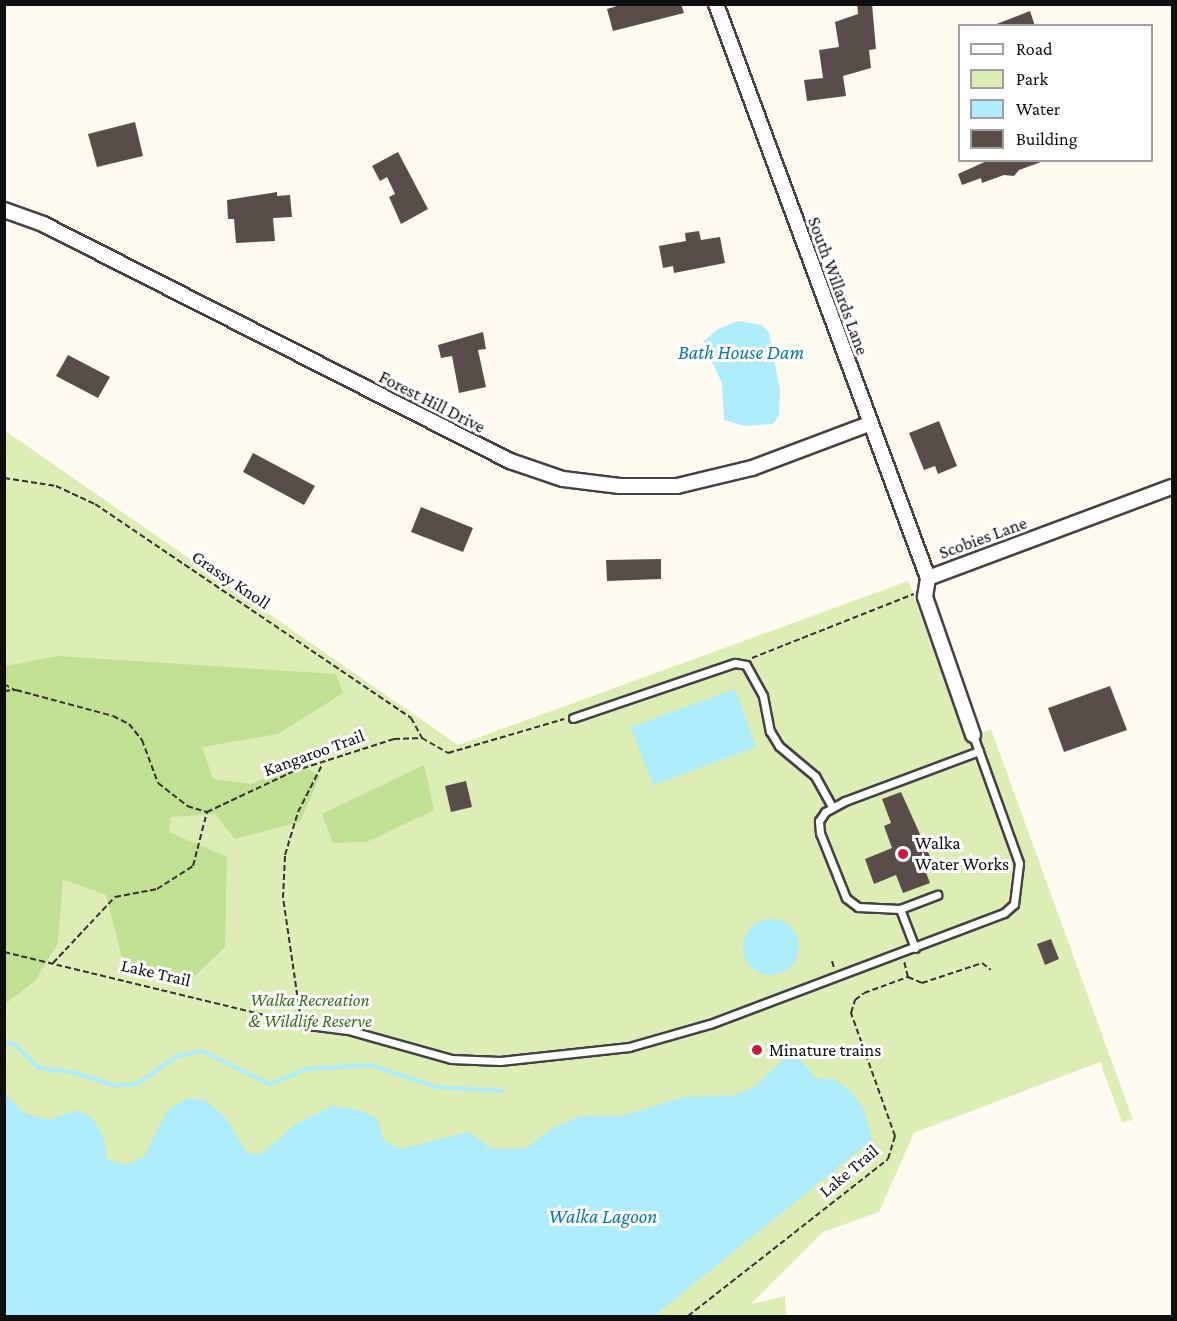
<!DOCTYPE html>
<html>
<head>
<meta charset="utf-8">
<style>
  body { margin:0 }
  #map { position:relative; width:1177px; height:1321px; overflow:hidden; background:#fffaf0; font-family:"Crimson Pro",serif }
  div>[style] { position:absolute }
  [style*='--x'] { left:calc(var(--x)*1px); top:calc(var(--y)*1px); width:calc(var(--w)*1px); rotate:calc(var(--a)*1deg) }
  .green>* { inset:0; background:#dceeb5 }
  .forest>* { inset:0; background:#c2e093 }
  .water>* { inset:0; background:#afecfc }
  .round { border-radius:50% }
  .stream>* { height:4px; margin:-2px; padding:0 2px; transform-origin:2px; border-radius:2px; background:#afecfc }
  .building>* { inset:0; background:#594d4a }
  .path>* { height:2px; margin-top:-1px; transform-origin:0; background:repeating-linear-gradient(90deg,#313131 0 6px,transparent 0 9px) }
  .roads { filter:drop-shadow(2px 0 #424242) drop-shadow(-2px 0 #424242) drop-shadow(0 2px #424242) drop-shadow(0 -2px #424242) }
  .service>* { height:7px; margin:-3.5px; padding:0 3.5px; transform-origin:3.5px; border-radius:3.5px; background:#fff }
  .minor>* { height:14px; margin:-7px; padding:0 7px; transform-origin:7px; border-radius:7px; background:#fff }
  .dots>* { width:16px; height:16px; translate:-50% -50%; box-sizing:border-box; border:3px solid #fff; border-radius:50% }
  span { translate:-50% -50%; white-space:nowrap; text-align:center; line-height:1.15; -webkit-text-stroke:6px #fff; paint-order:stroke }
  .street-label { font-size:18px; color:#0f0f0f }
  .poi-label { font-size:18px; color:#0f0f0f }
  .left { translate:0 -50%; text-align:left }
  .park-label { font-size:18px; color:#376e18; font-style:italic }
  .water-label { font-size:20px; color:#0a7ba6; font-style:italic }
  .frame { position:absolute; inset:0; border:6px solid #0f0f0f; pointer-events:none }
  .legend { position:absolute; left:958px; top:24px; width:195px; height:138px; box-sizing:border-box; background:#fff; border:2px solid #9f9f9f; margin:0; padding:8px 10px; list-style:none; font-size:18px; color:#0f0f0f }
  .legend li { display:flex; align-items:center; gap:12px; height:30px }
  .legend b { width:30px; border:2px solid #9f9f9f }
</style>
</head>
<body>
<div id="map">
  <div class="green">
    <div style="clip-path:polygon(4px 430px,458px 745px,908px 581px,967px 738px,991px 729px,1133px 1120px,1122px 1122px,1100px 1062px,914px 1133px,879px 1212px,823px 1232px,751px 1304px,785px 1296px,786px 1316px,5px 1316px)"></div>
  </div>
  <div class="forest">
    <div style="clip-path:polygon(58px 656px,336px 674px,343px 693px,278px 734px,202px 747px,213px 779px,251px 784px,299px 764px,320px 776px,300px 822px,235px 839px,215px 814px,171px 817px,169px 832px,227px 857px,225px 947px,187px 984px,124px 966px,106px 895px,63px 879px,58px 943px,35px 981px,5px 1004px,5px 666px)"></div>
    <div style="clip-path:polygon(424px 765px,434px 810px,367px 842px,333px 843px,322px 814px)"></div>
  </div>
  <div class="water">
    <div style="clip-path:polygon(738px 321px,762px 325px,769px 332px,780px 391px,779px 415px,773px 424px,745px 426px,724px 420px,722px 383px,703px 342px,718px 329px)"></div>
    <div style="clip-path:polygon(735px 689px,756px 747px,653px 785px,631px 727px)"></div>
    <div class="round" style="left:743px;top:919px;width:56px;height:56px"></div>
    <div style="clip-path:polygon(798px 1058px,816px 1078px,836px 1080px,852px 1093px,864px 1109px,872px 1140px,654px 1316px,5px 1316px,5px 1093px,23px 1113px,49px 1120px,77px 1110px,93px 1119px,104px 1138px,107px 1159px,124px 1165px,143px 1158px,168px 1110px,188px 1098px,205px 1100px,226px 1118px,247px 1153px,261px 1154px,296px 1124px,332px 1106px,359px 1110px,378px 1119px,383px 1140px,401px 1149px,469px 1132px,492px 1149px,526px 1148px,553px 1128px,581px 1116px,622px 1116px,684px 1097px,732px 1096px,754px 1087px,783px 1060px)"></div>
  </div>
  <div class="stream">
    <div style="--x:4;--y:1042;--w:11;--a:15"></div>
    <div style="--x:15;--y:1045;--w:33;--a:44"></div>
    <div style="--x:39;--y:1068;--w:33;--a:7"></div>
    <div style="--x:72;--y:1072;--w:47;--a:17.3"></div>
    <div style="--x:117;--y:1086;--w:20;--a:-6"></div>
    <div style="--x:137;--y:1084;--w:49;--a:-35"></div>
    <div style="--x:177;--y:1056;--w:25;--a:-11"></div>
    <div style="--x:202;--y:1051;--w:76;--a:25.9"></div>
    <div style="--x:270;--y:1084;--w:40;--a:-22"></div>
    <div style="--x:307;--y:1069;--w:63;--a:-3.6"></div>
    <div style="--x:370;--y:1065;--w:70;--a:18.4"></div>
    <div style="--x:436;--y:1087;--w:66;--a:3.5"></div>
  </div>
  <div class="building">
    <div style="clip-path:polygon(624px 4px,681px 4px,684px 13px,613px 31px,607px 9px)"></div>
    <div style="clip-path:polygon(857px 4px,872px 4px,876px 49px,869px 50px,871px 68px,843px 76px,846px 96px,807px 101px,804px 80px,823px 78px,819px 50px,839px 47px,835px 22px,858px 14px)"></div>
    <div style="clip-path:polygon(1030px 11px,1035px 26px,994px 26px,994px 25px)"></div>
    <div style="clip-path:polygon(135px 122px,143px 156px,97px 167px,88px 134px)"></div>
    <div style="clip-path:polygon(398px 152px,428px 209px,401px 224px,389px 197px,395px 194px,387px 177px,380px 181px,372px 166px)"></div>
    <div style="clip-path:polygon(989px 160px,1041px 160px,1041px 162px,1019px 170px,1014px 176px,1004px 175px,982px 183px,981px 178px,962px 185px,958px 174px)"></div>
    <div style="clip-path:polygon(277px 192px,277px 196px,290px 195px,292px 217px,273px 218px,275px 241px,236px 243px,234px 219px,228px 219px,227px 200px)"></div>
    <div style="clip-path:polygon(699px 231px,701px 240px,720px 237px,725px 263px,674px 273px,673px 266px,663px 268px,659px 246px,686px 241px,685px 233px)"></div>
    <div style="clip-path:polygon(483px 332px,486px 349px,478px 350px,486px 387px,459px 393px,452px 356px,441px 358px,438px 345px)"></div>
    <div style="clip-path:polygon(68px 355px,110px 377px,98px 398px,56px 376px)"></div>
    <div style="clip-path:polygon(939px 421px,957px 466px,938px 474px,935px 466px,924px 470px,909px 433px)"></div>
    <div style="clip-path:polygon(253px 453px,315px 486px,304px 505px,243px 472px)"></div>
    <div style="clip-path:polygon(421px 507px,473px 528px,463px 552px,411px 532px)"></div>
    <div style="clip-path:polygon(661px 559px,661px 579px,607px 581px,606px 560px)"></div>
    <div style="clip-path:polygon(1110px 686px,1127px 730px,1064px 752px,1048px 708px)"></div>
    <div style="clip-path:polygon(466px 781px,472px 807px,451px 812px,445px 786px)"></div>
    <div style="clip-path:polygon(901px 792px,932px 861px,923px 865px,930px 883px,903px 893px,896px 875px,874px 884px,865px 859px,892px 848px,884px 826px,891px 823px,882px 799px)"></div>
    <div style="clip-path:polygon(1051px 939px,1059px 959px,1045px 965px,1037px 944px)"></div>
  </div>
  <div class="path">
    <div style="--x:4;--y:478;--w:53;--a:8.7"></div>
    <div style="--x:56;--y:486;--w:43;--a:24.8"></div>
    <div style="--x:95;--y:504;--w:382;--a:34.1"></div>
    <div style="--x:411;--y:718;--w:23;--a:61"></div>
    <div style="--x:752;--y:658;--w:174;--a:-21.6"></div>
    <div style="--x:4;--y:684;--w:13;--a:29"></div>
    <div style="--x:4;--y:691;--w:12;--a:-5"></div>
    <div style="--x:16;--y:690;--w:100;--a:15"></div>
    <div style="--x:113;--y:716;--w:18;--a:27"></div>
    <div style="--x:129;--y:724;--w:21;--a:51"></div>
    <div style="--x:142;--y:740;--w:46;--a:69.6"></div>
    <div style="--x:158;--y:783;--w:37;--a:38"></div>
    <div style="--x:187;--y:806;--w:21;--a:17"></div>
    <div style="--x:207;--y:812;--w:96;--a:-25.2"></div>
    <div style="--x:294;--y:771;--w:105;--a:-17.7"></div>
    <div style="--x:394;--y:739;--w:28;--a:-2"></div>
    <div style="--x:422;--y:738;--w:30;--a:30"></div>
    <div style="--x:448;--y:753;--w:121;--a:-16.3"></div>
    <div style="--x:4;--y:952;--w:297;--a:13.6"></div>
    <div style="--x:832;--y:961;--w:7;--a:74"></div>
    <div style="--x:53;--y:963;--w:91;--a:-46.8"></div>
    <div style="--x:115;--y:897;--w:43;--a:-10.8"></div>
    <div style="--x:157;--y:889;--w:43;--a:-32.6"></div>
    <div style="--x:193;--y:866;--w:56;--a:-75.5"></div>
    <div style="--x:908;--y:977;--w:15;--a:23"></div>
    <div style="--x:922;--y:983;--w:63;--a:-18.4"></div>
    <div style="--x:982;--y:963;--w:11;--a:38"></div>
    <div style="--x:300;--y:1014;--w:117;--a:-98.3"></div>
    <div style="--x:283;--y:898;--w:43;--a:-87.3"></div>
    <div style="--x:285;--y:855;--w:45;--a:-73.2"></div>
    <div style="--x:298;--y:812;--w:53;--a:-62.9"></div>
    <div style="--x:688;--y:1316;--w:254;--a:-38.1"></div>
    <div style="--x:888;--y:1159;--w:24;--a:-73"></div>
    <div style="--x:895;--y:1136;--w:131;--a:-109.7"></div>
    <div style="--x:851;--y:1013;--w:14;--a:-73"></div>
    <div style="--x:855;--y:1000;--w:11;--a:-38"></div>
    <div style="--x:864;--y:993;--w:47;--a:-20"></div>
    <div style="--x:908;--y:977;--w:16;--a:-104"></div>
  </div>
  <div class="roads">
    <div class="service">
      <div style="--x:573;--y:718;--w:171;--a:-18.8"></div>
      <div style="--x:735;--y:663;--w:11;--a:10"></div>
      <div style="--x:746;--y:665;--w:35;--a:61"></div>
      <div style="--x:763;--y:696;--w:36;--a:79"></div>
      <div style="--x:770;--y:731;--w:17;--a:59"></div>
      <div style="--x:779;--y:746;--w:47;--a:39.8"></div>
      <div style="--x:815;--y:776;--w:35;--a:61"></div>
      <div style="--x:900;--y:909;--w:40;--a:-21"></div>
      <div style="--x:915;--y:948;--w:42;--a:-111"></div>
      <div style="--x:900;--y:909;--w:42;--a:-177.3"></div>
      <div style="--x:858;--y:907;--w:15;--a:-143"></div>
      <div style="--x:846;--y:898;--w:70;--a:-111.8"></div>
      <div style="--x:820;--y:833;--w:12;--a:-95"></div>
      <div style="--x:819;--y:821;--w:11;--a:-56"></div>
      <div style="--x:825;--y:812;--w:23;--a:-29"></div>
      <div style="--x:845;--y:801;--w:143;--a:-20.5"></div>
      <div style="--x:301;--y:1024;--w:47;--a:7.3"></div>
      <div style="--x:348;--y:1030;--w:107;--a:15.7"></div>
      <div style="--x:451;--y:1059;--w:49;--a:2.3"></div>
      <div style="--x:500;--y:1061;--w:130;--a:-6.2"></div>
      <div style="--x:629;--y:1047;--w:84;--a:-15.9"></div>
      <div style="--x:710;--y:1024;--w:314;--a:-20.7"></div>
      <div style="--x:1004;--y:913;--w:13;--a:-42"></div>
      <div style="--x:1014;--y:904;--w:41;--a:-83"></div>
      <div style="--x:1019;--y:863;--w:136;--a:-109.8"></div>
    </div>
    <div class="minor">
      <div style="--x:716;--y:4;--w:612;--a:69.73"></div>
      <div style="--x:4;--y:210;--w:41;--a:19.7"></div>
      <div style="--x:43;--y:224;--w:524;--a:26.91"></div>
      <div style="--x:510;--y:461;--w:56;--a:18.8"></div>
      <div style="--x:563;--y:479;--w:57;--a:7"></div>
      <div style="--x:620;--y:486;--w:57;--a:0"></div>
      <div style="--x:677;--y:486;--w:77;--a:-13.5"></div>
      <div style="--x:752;--y:468;--w:125;--a:-20.6"></div>
      <div style="--x:928;--y:578;--w:260;--a:-20.5"></div>
      <div style="--x:928;--y:578;--w:19;--a:99"></div>
      <div style="--x:925;--y:597;--w:146;--a:70.8"></div>
    </div>
  </div>
  <div class="dots">
    <div style="left:903px;top:854px;background:#cd183e"></div>
    <div style="left:757px;top:1050px;background:#cd183e"></div>
  </div>
  <div class="street-label">
    <span style="left:838px;top:286px;rotate:70deg">South Willards Lane</span>
    <span style="left:432px;top:402px;rotate:27deg">Forest Hill Drive</span>
    <span style="left:983px;top:538px;rotate:-20deg">Scobies Lane</span>
    <span style="left:231px;top:580px;rotate:34deg">Grassy Knoll</span>
    <span style="left:314px;top:753px;rotate:-20deg">Kangaroo Trail</span>
    <span style="left:156px;top:973px;rotate:13deg">Lake Trail</span>
    <span style="left:849px;top:1171px;rotate:-40deg">Lake Trail</span>
  </div>
  <div class="poi-label">
    <span class="left" style="left:915px;top:854px">Walka<br>Water Works</span>
    <span class="left" style="left:769px;top:1050px">Minature trains</span>
  </div>
  <div class="park-label">
    <span style="left:310px;top:1011px">Walka Recreation<br>&amp; Wildlife Reserve</span>
  </div>
  <div class="water-label">
    <span style="left:741px;top:352px">Bath House Dam</span>
    <span style="left:603px;top:1216px">Walka Lagoon</span>
  </div>
  <div class="frame"></div>
  <ul class="legend">
  <li><b style="height:8px;background:#fff"></b>Road</li>
  <li><b style="height:16px;background:#dceeb5"></b>Park</li>
  <li><b style="height:16px;background:#afecfc"></b>Water</li>
  <li><b style="height:16px;background:#594d4a"></b>Building</li>
  </ul>
</div>
</body>
</html>
